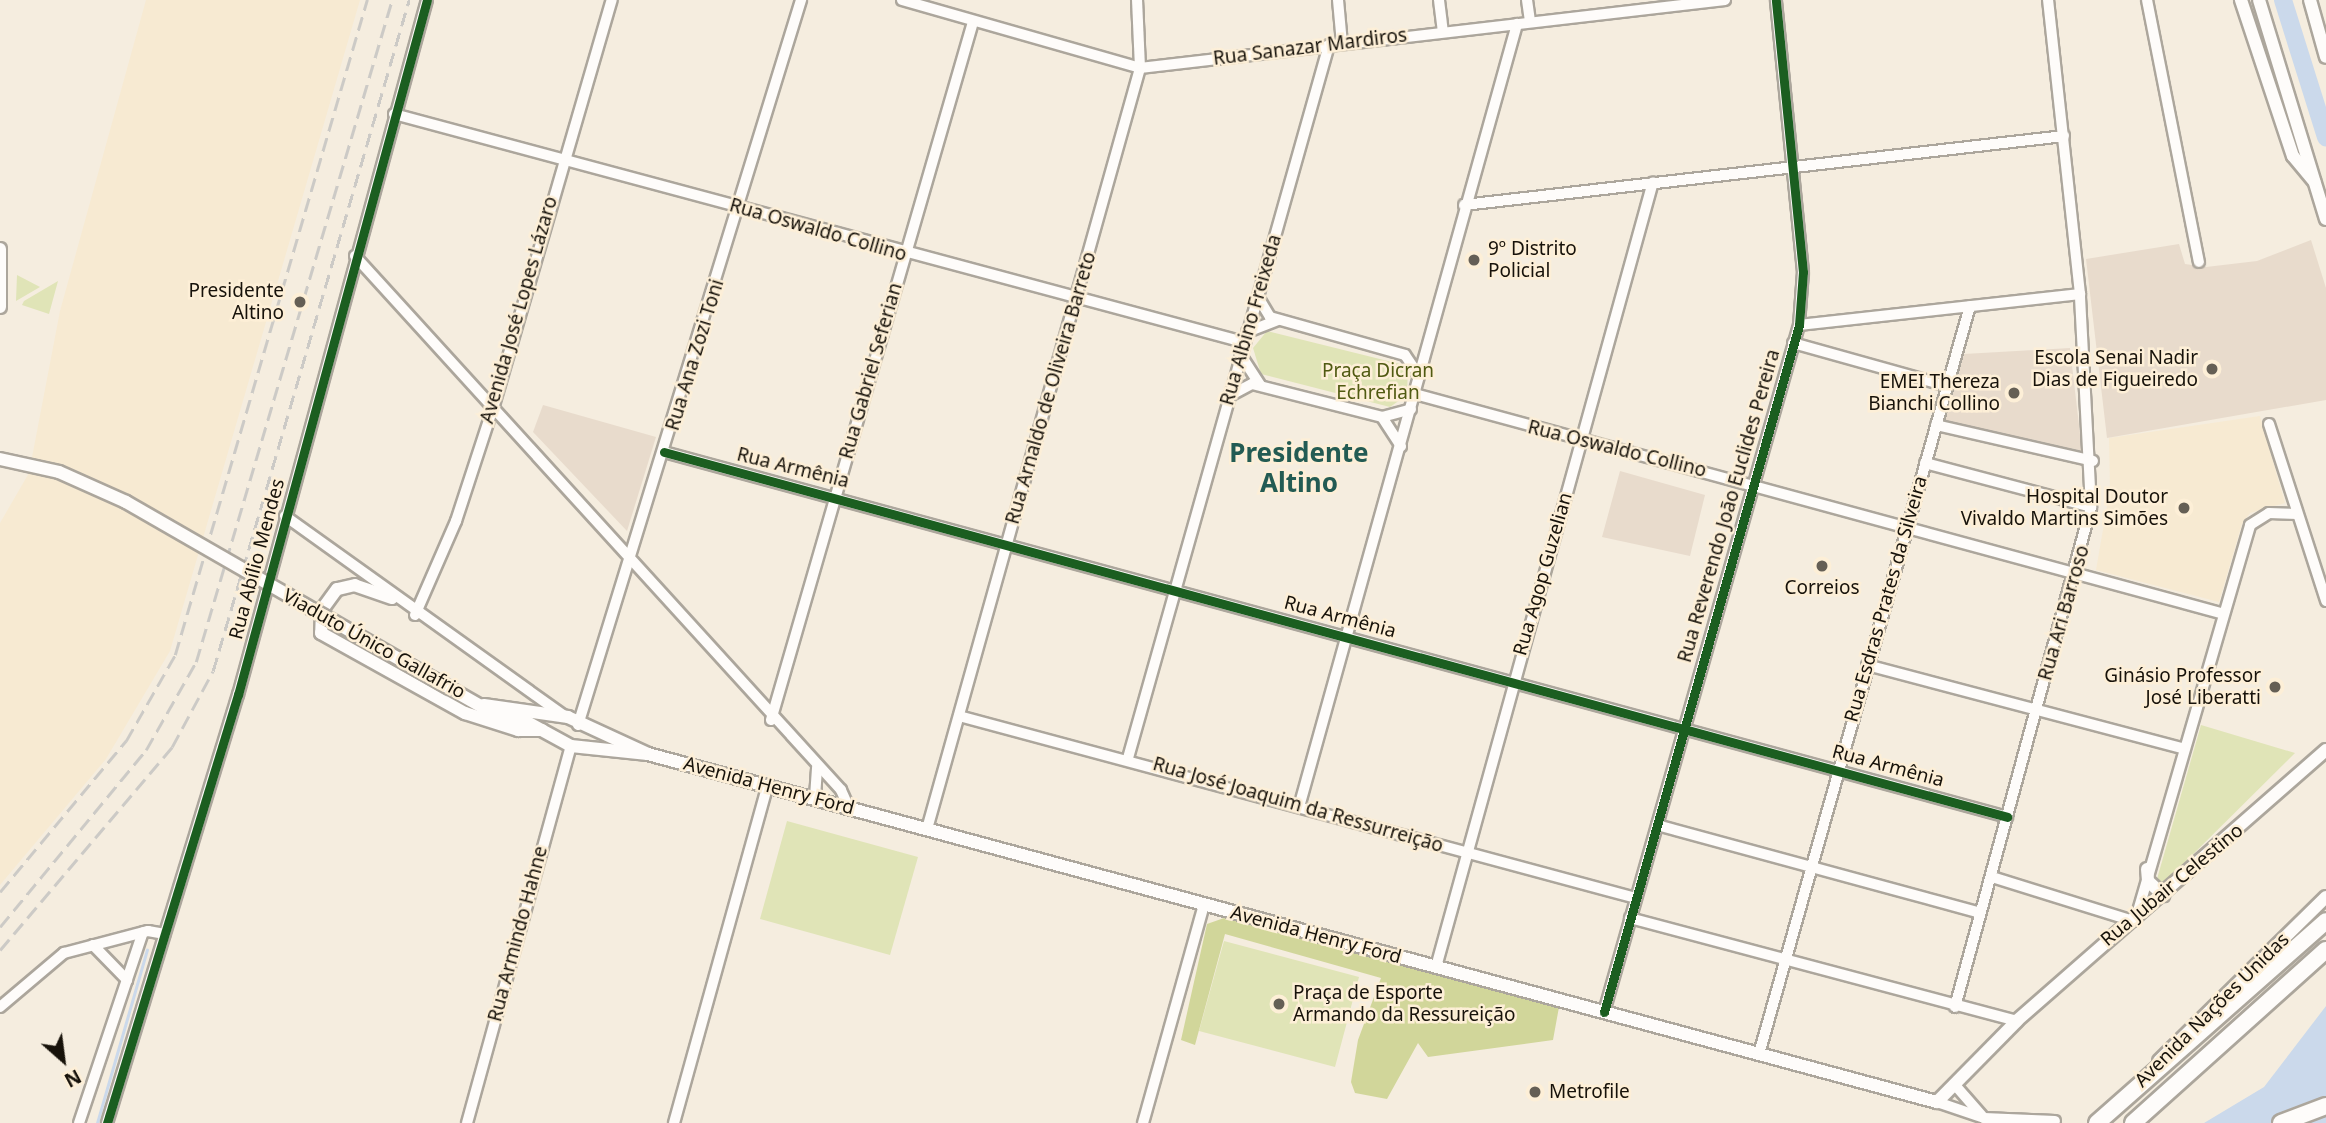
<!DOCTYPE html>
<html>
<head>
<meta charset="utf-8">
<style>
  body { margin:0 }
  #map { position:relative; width:2326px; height:1123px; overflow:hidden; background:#f5eddf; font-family:"Noto Sans",sans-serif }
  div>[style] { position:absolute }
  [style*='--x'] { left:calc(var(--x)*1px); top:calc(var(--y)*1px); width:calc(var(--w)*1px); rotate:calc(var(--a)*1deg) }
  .built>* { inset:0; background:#f7ead2 }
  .education>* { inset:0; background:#e8dbcc }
  .green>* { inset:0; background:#e0e4b7 }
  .forest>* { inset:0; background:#d1d69a }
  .water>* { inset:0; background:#cbd9eb }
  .stream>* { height:2.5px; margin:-1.25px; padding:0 1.25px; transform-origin:1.25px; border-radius:1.25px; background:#cbd9eb }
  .river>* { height:18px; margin:-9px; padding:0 9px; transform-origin:9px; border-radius:9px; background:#cbd9eb }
  .roads { filter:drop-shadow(2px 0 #aca69c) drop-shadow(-2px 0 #aca69c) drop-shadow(0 2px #aca69c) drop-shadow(0 -2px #aca69c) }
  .minor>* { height:10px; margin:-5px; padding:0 5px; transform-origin:5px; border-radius:5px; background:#fefcfa }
  .major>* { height:12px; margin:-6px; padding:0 6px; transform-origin:6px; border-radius:6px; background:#fefcfa }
  .highway>* { height:16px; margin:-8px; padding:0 8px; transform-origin:8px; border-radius:8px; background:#fefcfa }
  .rail>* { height:2.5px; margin-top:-1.25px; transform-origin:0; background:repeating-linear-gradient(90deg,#cccac6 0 14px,transparent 0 21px) }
  .bridges { filter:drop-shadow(2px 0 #aca69c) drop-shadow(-2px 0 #aca69c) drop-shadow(0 2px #aca69c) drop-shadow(0 -2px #aca69c) }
  .major-bridge>* { height:12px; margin:-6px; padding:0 6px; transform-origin:6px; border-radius:6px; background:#fefcfa }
  .cycleway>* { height:9px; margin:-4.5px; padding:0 4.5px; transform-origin:4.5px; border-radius:4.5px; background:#1b5e20 }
  .dots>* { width:19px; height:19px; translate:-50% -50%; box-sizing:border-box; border:4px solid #fdefd7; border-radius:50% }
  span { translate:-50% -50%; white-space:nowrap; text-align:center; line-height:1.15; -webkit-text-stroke:5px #fdefd7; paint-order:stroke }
  .street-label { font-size:19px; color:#17120a }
  .poi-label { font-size:19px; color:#17120a }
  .left { translate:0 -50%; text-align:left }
  .right { translate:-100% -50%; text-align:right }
  .park-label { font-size:19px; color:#505a11 }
  .district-label { font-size:26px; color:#235b53; font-weight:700 }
  .north { position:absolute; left:28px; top:1025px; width:70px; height:70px; -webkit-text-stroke:5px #fdefd7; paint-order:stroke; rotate:152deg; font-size:19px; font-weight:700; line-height:28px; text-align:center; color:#17120a }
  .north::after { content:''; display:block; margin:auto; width:24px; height:32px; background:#17120a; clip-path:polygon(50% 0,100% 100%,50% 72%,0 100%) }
</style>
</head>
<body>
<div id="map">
  <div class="built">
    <div style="clip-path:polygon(146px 0,360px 0,170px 651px,106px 759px,0 885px,0 523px,29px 473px,60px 311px)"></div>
    <div style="clip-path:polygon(2260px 416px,2285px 503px,2250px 513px,2242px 524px,2219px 602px,2096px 570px,2110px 489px,2109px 438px)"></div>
  </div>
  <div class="education">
    <div style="clip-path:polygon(2311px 240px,2326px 288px,2326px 400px,2107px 438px,2086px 259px,2179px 244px,2185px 264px,2206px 267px,2257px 261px)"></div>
    <div style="clip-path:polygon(2070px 348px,2082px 451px,1944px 420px,1964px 354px)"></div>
    <div style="clip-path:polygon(543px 405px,656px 437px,627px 531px,533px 432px)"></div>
    <div style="clip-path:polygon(1620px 471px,1705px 495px,1690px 556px,1602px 537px)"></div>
  </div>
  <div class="green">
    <div style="clip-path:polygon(17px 275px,40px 287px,16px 301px)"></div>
    <div style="clip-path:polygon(58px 281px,49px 314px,22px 305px,24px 301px)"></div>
    <div style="clip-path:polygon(1267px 331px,1408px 366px,1407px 395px,1390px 407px,1261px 374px,1253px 348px)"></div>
    <div style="clip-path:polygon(2201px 725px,2295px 753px,2160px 887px,2157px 879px)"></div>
    <div style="clip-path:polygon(787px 821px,918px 857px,890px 955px,760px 919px)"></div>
    <div style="clip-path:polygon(1224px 941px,1359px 977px,1335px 1067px,1199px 1031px)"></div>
  </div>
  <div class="forest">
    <div style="clip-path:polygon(1224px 918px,1559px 1007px,1553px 1040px,1428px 1057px,1418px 1043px,1387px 1099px,1355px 1093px,1351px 1082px,1358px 1040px,1381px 978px,1225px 934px,1195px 1045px,1181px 1040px,1207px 924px)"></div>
  </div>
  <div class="water">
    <div style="clip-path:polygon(2326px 1006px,2326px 1123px,2204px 1123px,2264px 1087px)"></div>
  </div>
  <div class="stream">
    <div style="--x:97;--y:1123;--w:180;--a:-73.9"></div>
  </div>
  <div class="river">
    <div style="--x:2283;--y:0;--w:144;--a:72.6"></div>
  </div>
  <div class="roads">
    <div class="minor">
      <div style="--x:902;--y:0;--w:248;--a:15.9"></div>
      <div style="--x:1140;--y:68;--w:589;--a:-6.63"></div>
      <div style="--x:1338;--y:0;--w:44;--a:84.8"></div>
      <div style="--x:1439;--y:0;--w:32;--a:83"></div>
      <div style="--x:1527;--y:0;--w:22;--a:82"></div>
      <div style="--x:2147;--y:0;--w:267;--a:78.8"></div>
      <div style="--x:394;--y:114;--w:880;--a:15.02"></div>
      <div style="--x:1464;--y:205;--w:604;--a:-6.56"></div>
      <div style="--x:355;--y:256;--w:722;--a:47.69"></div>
      <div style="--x:841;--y:790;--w:17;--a:66"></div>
      <div style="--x:1258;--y:297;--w:23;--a:59"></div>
      <div style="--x:1270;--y:317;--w:140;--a:15.7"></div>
      <div style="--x:1405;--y:355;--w:25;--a:56"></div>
      <div style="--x:1799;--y:325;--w:283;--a:-6.3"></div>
      <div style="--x:1247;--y:332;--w:33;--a:-21"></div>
      <div style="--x:1793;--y:343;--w:160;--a:15.6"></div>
      <div style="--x:1240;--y:354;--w:37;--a:57"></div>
      <div style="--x:1415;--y:394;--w:838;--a:15.21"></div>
      <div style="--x:1229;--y:396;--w:26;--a:-28"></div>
      <div style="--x:1252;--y:384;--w:134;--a:14.2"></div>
      <div style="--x:1382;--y:417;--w:30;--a:-15"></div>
      <div style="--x:1382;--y:417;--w:35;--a:57"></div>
      <div style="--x:2269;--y:424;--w:186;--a:72.1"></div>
      <div style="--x:1936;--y:425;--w:161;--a:12.9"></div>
      <div style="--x:664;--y:452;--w:1392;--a:15.2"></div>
      <div style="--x:1925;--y:463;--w:172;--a:14.8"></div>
      <div style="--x:285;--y:516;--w:343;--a:35.6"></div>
      <div style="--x:415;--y:615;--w:103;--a:-66.4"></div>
      <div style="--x:456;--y:521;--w:122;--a:-71.9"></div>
      <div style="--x:494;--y:405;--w:422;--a:-73.8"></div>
      <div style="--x:1867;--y:665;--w:328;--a:14.8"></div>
      <div style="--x:959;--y:716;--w:701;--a:15.05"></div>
      <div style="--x:771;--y:720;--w:727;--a:-73.86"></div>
      <div style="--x:578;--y:725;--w:759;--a:-72.9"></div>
      <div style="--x:1128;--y:758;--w:741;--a:-74.26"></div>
      <div style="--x:815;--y:797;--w:30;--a:-86"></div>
      <div style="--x:1299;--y:807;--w:813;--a:-74.44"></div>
      <div style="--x:1657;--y:825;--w:335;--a:15.2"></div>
      <div style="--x:927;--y:829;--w:790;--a:-74.36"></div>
      <div style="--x:1140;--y:68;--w:68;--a:-92.5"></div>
      <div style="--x:1992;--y:877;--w:148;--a:17.3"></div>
      <div style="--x:1630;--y:918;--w:400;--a:14.9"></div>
      <div style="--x:2136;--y:918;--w:409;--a:-73.8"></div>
      <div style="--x:2250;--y:525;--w:22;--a:-32"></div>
      <div style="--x:2269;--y:513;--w:28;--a:2"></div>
      <div style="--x:93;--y:945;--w:49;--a:45.8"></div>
      <div style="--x:1436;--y:967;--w:814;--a:-74.55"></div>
      <div style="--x:0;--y:1007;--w:84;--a:-40.2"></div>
      <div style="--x:64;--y:953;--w:87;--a:-14.7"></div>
      <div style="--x:148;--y:931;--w:17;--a:10"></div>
      <div style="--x:1955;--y:1007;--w:518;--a:-74.78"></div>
      <div style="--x:2091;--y:507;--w:213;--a:-93"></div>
      <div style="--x:2080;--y:294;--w:296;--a:-96.2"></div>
      <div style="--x:1604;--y:1012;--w:714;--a:-74.15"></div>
      <div style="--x:1799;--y:325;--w:53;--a:-85.7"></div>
      <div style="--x:1803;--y:272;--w:273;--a:-95.7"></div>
      <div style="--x:1759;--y:1054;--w:777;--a:-74.25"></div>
      <div style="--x:1955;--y:1085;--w:41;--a:48.9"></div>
      <div style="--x:1937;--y:1102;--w:50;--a:18.8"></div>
      <div style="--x:1984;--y:1118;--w:71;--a:2.4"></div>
      <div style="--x:79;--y:1123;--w:201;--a:-71.5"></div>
      <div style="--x:107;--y:1123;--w:448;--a:-73"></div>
      <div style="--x:238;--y:695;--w:720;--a:-74.79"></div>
      <div style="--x:467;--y:1123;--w:391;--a:-74.6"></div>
      <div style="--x:674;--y:1123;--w:351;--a:-74.5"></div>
      <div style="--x:1143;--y:1123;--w:227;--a:-74.4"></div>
    </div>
    <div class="major">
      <div style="--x:2241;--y:0;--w:164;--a:71.6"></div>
      <div style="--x:2293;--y:156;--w:33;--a:50"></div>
      <div style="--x:2259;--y:0;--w:229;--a:73"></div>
      <div style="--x:2310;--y:0;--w:59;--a:74.3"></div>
      <div style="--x:0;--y:249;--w:58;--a:90"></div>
      <div style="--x:392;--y:598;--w:39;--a:-161"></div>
      <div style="--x:355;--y:585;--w:18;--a:167"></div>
      <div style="--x:337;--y:589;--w:26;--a:126"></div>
      <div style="--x:322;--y:610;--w:23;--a:92"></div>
      <div style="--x:321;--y:633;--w:165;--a:29.1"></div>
      <div style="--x:465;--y:713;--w:56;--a:17.8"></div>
      <div style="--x:518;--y:730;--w:24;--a:0"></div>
      <div style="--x:449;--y:688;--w:48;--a:29.7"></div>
      <div style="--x:491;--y:712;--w:37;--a:16"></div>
      <div style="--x:527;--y:722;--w:50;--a:28.6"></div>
      <div style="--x:571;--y:746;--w:77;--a:5.9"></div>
      <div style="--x:648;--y:754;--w:88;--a:-155.2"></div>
      <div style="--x:568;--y:717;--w:85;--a:-171.9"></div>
      <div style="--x:648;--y:754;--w:1335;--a:15.11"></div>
      <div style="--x:1937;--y:1102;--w:114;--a:-45.4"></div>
      <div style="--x:2147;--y:869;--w:12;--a:85"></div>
      <div style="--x:2148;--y:881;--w:21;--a:43"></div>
      <div style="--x:2013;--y:1024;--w:416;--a:-41.2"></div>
      <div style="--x:2159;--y:1061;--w:234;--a:-44.5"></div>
    </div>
    <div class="highway">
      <div style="--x:2097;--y:1123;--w:305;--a:-41.4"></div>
      <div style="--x:2133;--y:1123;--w:259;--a:-41.9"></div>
      <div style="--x:2281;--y:1123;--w:48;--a:-20.7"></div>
    </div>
  </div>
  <div class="rail">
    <div style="--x:0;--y:892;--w:197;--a:-50.2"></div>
    <div style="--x:126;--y:741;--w:99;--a:-60.3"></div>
    <div style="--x:175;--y:655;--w:683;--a:-73.66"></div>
    <div style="--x:0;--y:927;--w:229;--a:-50.5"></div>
    <div style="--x:146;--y:750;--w:101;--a:-60.4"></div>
    <div style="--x:196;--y:662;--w:690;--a:-73.51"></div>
    <div style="--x:0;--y:950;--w:266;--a:-49.7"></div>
    <div style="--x:172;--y:747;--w:86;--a:-61.7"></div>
    <div style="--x:213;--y:671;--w:699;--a:-73.72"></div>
  </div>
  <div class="bridges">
    <div class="major-bridge">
      <div style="--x:0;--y:459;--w:60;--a:12.4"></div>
      <div style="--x:59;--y:472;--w:73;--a:24.1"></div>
      <div style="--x:126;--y:502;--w:373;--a:29.9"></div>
    </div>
  </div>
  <div class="cycleway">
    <div style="--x:664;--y:452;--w:1392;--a:15.2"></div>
    <div style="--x:1604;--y:1012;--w:714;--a:-74.15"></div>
    <div style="--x:1799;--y:325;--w:53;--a:-85.7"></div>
    <div style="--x:1803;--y:272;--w:273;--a:-95.7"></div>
    <div style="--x:107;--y:1123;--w:448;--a:-73"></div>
    <div style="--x:238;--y:695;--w:720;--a:-74.79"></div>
  </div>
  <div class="dots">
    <div style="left:1474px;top:260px;background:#655f55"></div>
    <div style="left:300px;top:302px;background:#655f55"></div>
    <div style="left:2212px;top:369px;background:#655f55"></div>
    <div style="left:2014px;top:393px;background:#655f55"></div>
    <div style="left:2184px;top:508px;background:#655f55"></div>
    <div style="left:1822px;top:566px;background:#655f55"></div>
    <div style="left:2275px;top:687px;background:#655f55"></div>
    <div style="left:1279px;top:1004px;background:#655f55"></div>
    <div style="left:1535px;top:1092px;background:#655f55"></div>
  </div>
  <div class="street-label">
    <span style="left:1310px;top:47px;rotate:-7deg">Rua Sanazar Mardiros</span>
    <span style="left:818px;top:230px;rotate:16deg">Rua Oswaldo Collino</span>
    <span style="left:519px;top:310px;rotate:-74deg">Avenida José Lopes Lázaro</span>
    <span style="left:1251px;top:320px;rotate:-74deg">Rua Albino Freixeda</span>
    <span style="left:695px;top:355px;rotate:-73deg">Rua Ana Zozi Toni</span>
    <span style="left:871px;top:371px;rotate:-74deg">Rua Gabriel Seferian</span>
    <span style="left:1051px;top:388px;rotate:-74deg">Rua Arnaldo de Oliveira Barreto</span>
    <span style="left:1617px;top:449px;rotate:14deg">Rua Oswaldo Collino</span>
    <span style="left:793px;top:468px;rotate:14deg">Rua Armênia</span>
    <span style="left:1729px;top:506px;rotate:-74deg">Rua Reverendo João Euclides Pereira</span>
    <span style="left:257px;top:559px;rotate:-75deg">Rua Abílio Mendes</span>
    <span style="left:1543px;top:574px;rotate:-74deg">Rua Agop Guzelian</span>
    <span style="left:1886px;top:599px;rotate:-74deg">Rua Esdras Prates da Silveira</span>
    <span style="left:2064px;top:613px;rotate:-74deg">Rua Ari Barroso</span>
    <span style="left:1340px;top:617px;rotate:15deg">Rua Armênia</span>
    <span style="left:374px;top:644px;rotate:29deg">Viaduto Único Gallafrio</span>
    <span style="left:1888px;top:766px;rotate:15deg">Rua Armênia</span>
    <span style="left:769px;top:786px;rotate:15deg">Avenida Henry Ford</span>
    <span style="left:1298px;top:805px;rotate:16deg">Rua José Joaquim da Ressurreição</span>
    <span style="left:2172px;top:885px;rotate:-40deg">Rua Jubair Celestino</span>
    <span style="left:518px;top:934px;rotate:-75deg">Rua Armindo Hahne</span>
    <span style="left:1316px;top:935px;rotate:15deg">Avenida Henry Ford</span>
    <span style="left:2212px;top:1010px;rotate:-45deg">Avenida Nações Unidas</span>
  </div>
  <div class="poi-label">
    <span class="left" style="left:1488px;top:260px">9º Distrito<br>Policial</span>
    <span class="right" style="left:284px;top:302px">Presidente<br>Altino</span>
    <span class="right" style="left:2198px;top:369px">Escola Senai Nadir<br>Dias de Figueiredo</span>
    <span class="right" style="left:2000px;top:393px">EMEI Thereza<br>Bianchi Collino</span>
    <span class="right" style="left:2168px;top:508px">Hospital Doutor<br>Vivaldo Martins Simões</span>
    <span style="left:1822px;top:588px">Correios</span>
    <span class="right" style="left:2261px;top:687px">Ginásio Professor<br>José Liberatti</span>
    <span class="left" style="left:1293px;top:1004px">Praça de Esporte<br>Armando da Ressureição</span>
    <span class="left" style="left:1549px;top:1092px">Metrofile</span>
  </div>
  <div class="park-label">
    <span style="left:1378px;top:382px">Praça Dicran<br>Echrefian</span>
  </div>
  <div class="district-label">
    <span style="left:1299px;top:468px">Presidente<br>Altino</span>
  </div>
  <div class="north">N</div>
</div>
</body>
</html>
